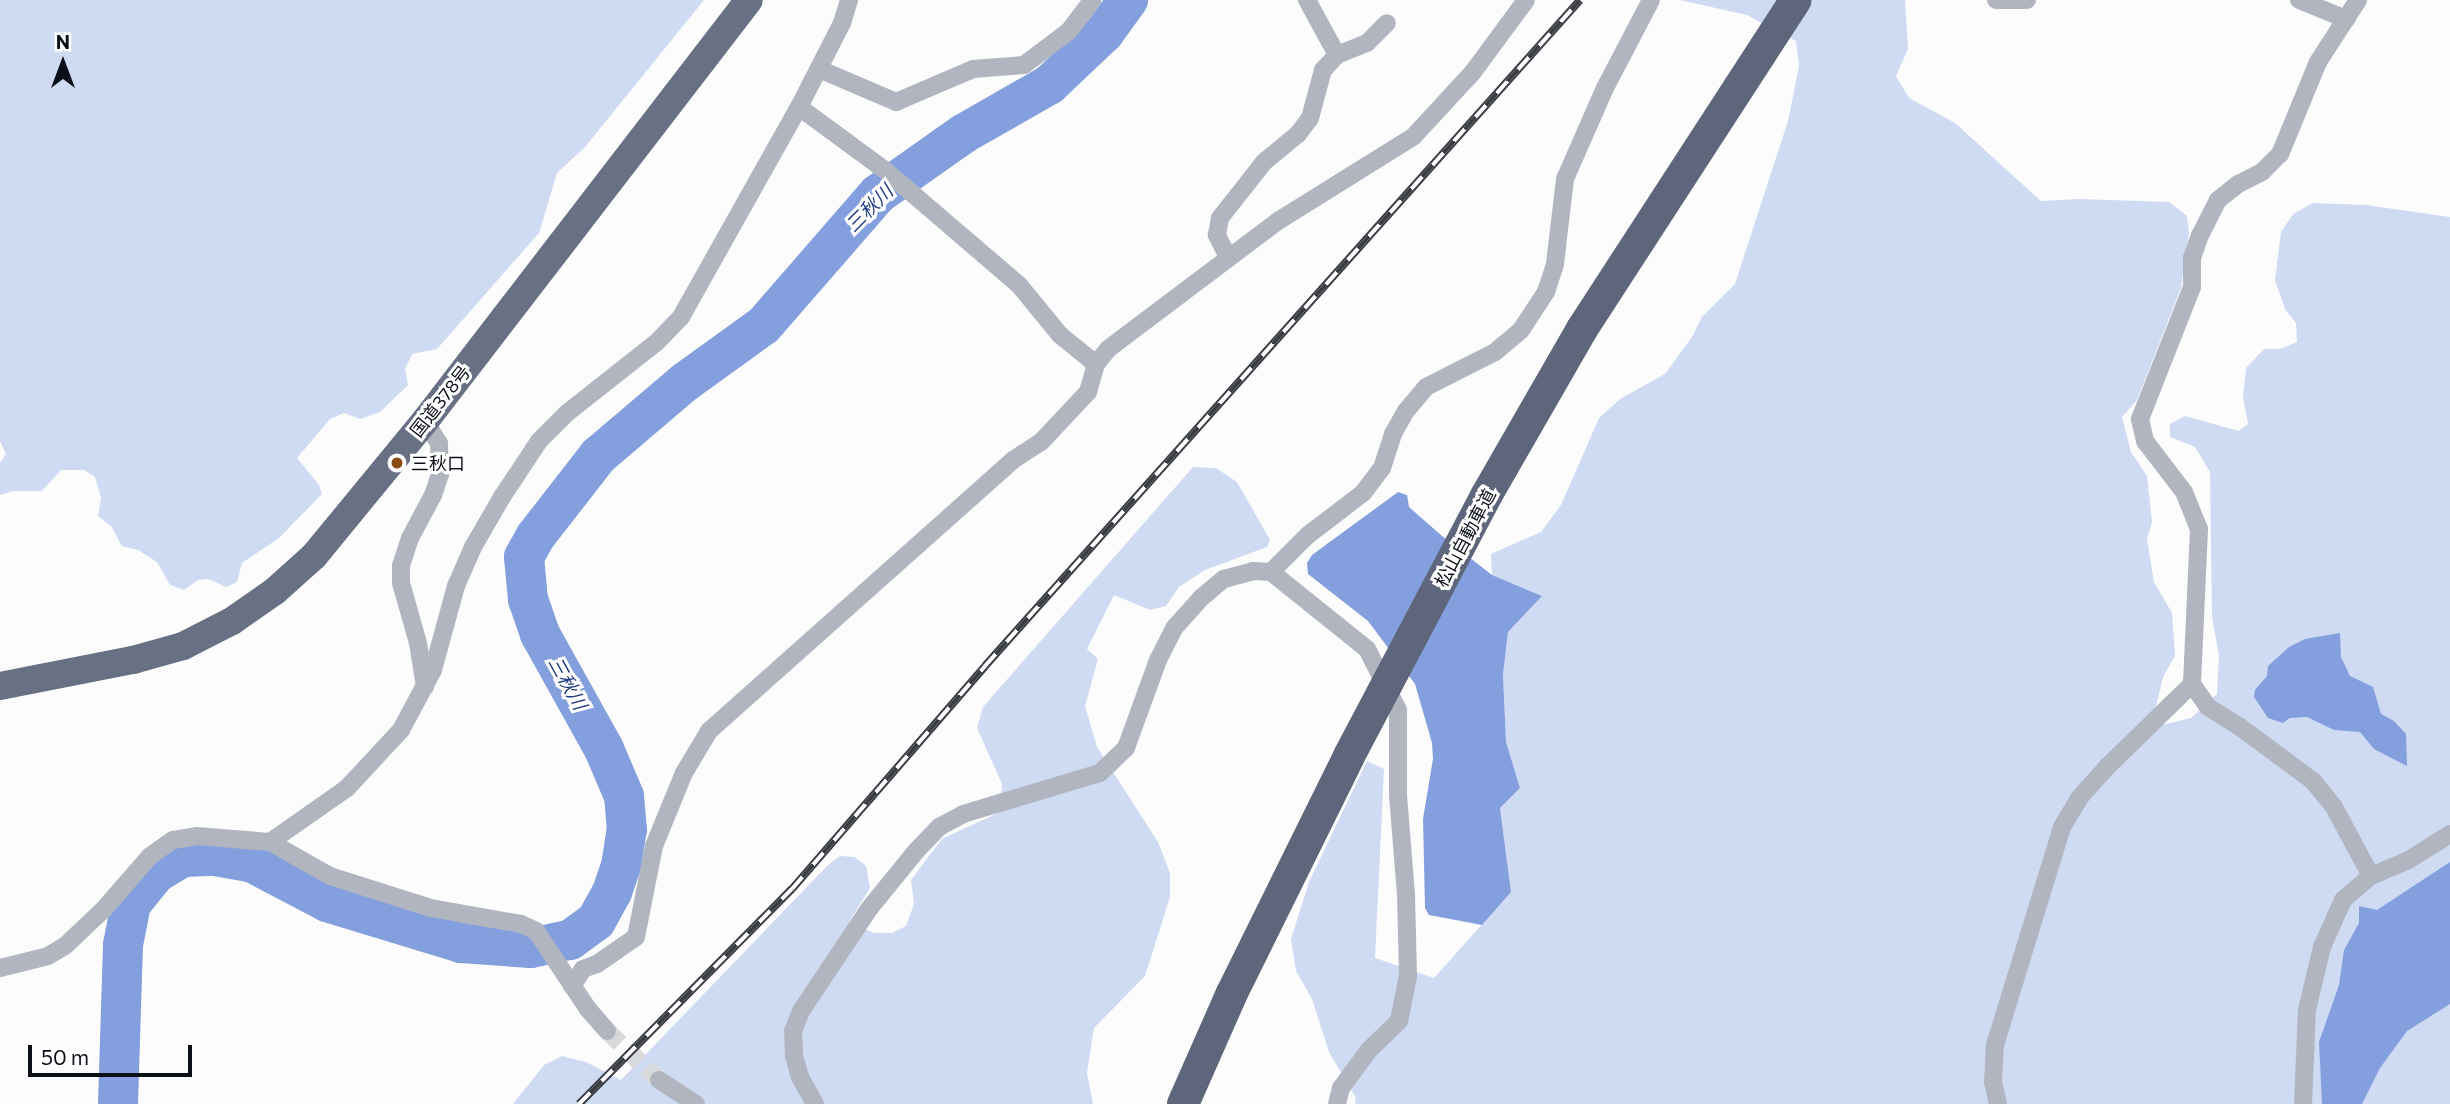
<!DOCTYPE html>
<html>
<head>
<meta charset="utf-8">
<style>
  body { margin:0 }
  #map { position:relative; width:2450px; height:1104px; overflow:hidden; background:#fcfcfc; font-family:Commissioner,"Noto Sans JP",sans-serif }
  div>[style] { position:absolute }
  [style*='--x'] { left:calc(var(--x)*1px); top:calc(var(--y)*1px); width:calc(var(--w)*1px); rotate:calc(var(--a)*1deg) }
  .green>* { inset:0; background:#cfdbf3 }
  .water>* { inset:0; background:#849fdd }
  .river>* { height:40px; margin:-20px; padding:0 20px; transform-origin:20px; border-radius:20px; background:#849fdd }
  .minor-tunnel>* { height:18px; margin-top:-9px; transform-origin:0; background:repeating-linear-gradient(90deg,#d8d9da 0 18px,transparent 0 27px) }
  .minor>* { height:18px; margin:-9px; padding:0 9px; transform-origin:9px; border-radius:9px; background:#b1b5c0 }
  .trunk>* { height:28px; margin:-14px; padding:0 14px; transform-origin:14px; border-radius:14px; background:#687084 }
  .motorway>* { height:32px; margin:-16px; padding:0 16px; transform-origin:16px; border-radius:16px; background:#5d667a }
  .rail>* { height:8px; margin-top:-4px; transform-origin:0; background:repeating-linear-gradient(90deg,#fff 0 16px,#3a3d44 0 32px); box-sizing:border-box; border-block:2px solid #3a3d44 }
  .motorway-bridge>* { height:32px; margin:-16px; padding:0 16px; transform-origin:16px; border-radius:16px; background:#5d667a }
  .dots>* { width:19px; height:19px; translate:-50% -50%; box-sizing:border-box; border:4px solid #fff; border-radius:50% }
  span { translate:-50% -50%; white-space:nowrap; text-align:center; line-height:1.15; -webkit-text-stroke:6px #fff; paint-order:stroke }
  .street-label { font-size:18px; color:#0c1018 }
  .poi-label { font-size:18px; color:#0c1018 }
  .left { translate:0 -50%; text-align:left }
  .water-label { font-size:19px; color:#213b83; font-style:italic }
  .north { position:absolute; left:28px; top:28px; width:70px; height:70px; -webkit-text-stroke:5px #fff; paint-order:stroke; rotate:0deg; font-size:19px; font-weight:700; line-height:28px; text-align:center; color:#0c1018 }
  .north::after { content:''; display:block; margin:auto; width:24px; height:32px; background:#0c1018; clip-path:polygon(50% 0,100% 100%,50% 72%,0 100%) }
  .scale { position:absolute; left:28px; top:1045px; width:164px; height:32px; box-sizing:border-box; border:4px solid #0c1018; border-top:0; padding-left:9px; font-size:21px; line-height:24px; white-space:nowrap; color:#0c1018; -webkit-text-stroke:5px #fff; paint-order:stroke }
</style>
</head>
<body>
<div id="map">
  <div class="green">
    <div style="clip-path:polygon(0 0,704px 0,585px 147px,557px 173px,539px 233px,437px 349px,412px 354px,405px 369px,408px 385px,380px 412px,360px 419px,344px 413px,330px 419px,297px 458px,319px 485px,322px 494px,279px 538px,242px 563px,237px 582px,226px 587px,208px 579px,198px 580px,184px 590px,170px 585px,157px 562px,138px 550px,122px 546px,111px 526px,98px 516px,101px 498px,95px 477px,84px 470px,61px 470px,42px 491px,13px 491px,0 495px,0 463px,6px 454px,0 441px)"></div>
    <div style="clip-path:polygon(1680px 0,1905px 0,1908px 49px,1896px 76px,1909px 98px,1955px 123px,2041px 201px,2080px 199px,2169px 202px,2187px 216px,2189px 233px,2181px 288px,2137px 400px,2122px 417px,2131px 452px,2147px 476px,2152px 522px,2147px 539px,2154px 582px,2172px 613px,2175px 656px,2163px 677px,2154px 714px,2162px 725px,2191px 718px,2217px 694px,2219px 656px,2212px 617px,2210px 472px,2195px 447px,2170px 437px,2170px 424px,2185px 416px,2239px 431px,2248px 424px,2243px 397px,2246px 368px,2264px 349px,2280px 349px,2297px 342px,2296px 323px,2285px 309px,2275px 280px,2281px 232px,2293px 214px,2313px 203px,2366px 205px,2450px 217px,2450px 1104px,1355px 1104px,1356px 1098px,1329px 1052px,1312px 999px,1296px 971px,1291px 939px,1309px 882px,1367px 761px,1384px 769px,1375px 958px,1434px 978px,1511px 892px,1500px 808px,1520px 788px,1506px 743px,1503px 675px,1508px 632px,1542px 596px,1492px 575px,1491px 554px,1541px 532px,1561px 505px,1599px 418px,1620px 399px,1665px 374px,1692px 337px,1702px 317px,1735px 284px,1788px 121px,1799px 66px,1796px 41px,1747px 15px)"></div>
    <div style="clip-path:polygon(1193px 467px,1216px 468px,1237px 482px,1270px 540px,1267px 547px,1205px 570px,1179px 587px,1166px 606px,1150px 610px,1114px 595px,1087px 649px,1098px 659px,1085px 706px,1097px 747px,1158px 842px,1170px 873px,1170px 897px,1145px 976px,1094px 1028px,1087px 1073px,1093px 1104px,513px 1104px,544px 1065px,562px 1056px,586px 1062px,621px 1080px,828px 865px,840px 856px,855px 857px,866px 866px,870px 888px,849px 922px,874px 933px,892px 933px,906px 926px,914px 904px,911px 880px,942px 839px,1000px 812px,1002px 784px,977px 728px,983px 707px)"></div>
  </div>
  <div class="water">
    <div style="clip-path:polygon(1398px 492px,1407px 495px,1409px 507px,1442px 536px,1492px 575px,1542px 596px,1508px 632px,1503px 675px,1506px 742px,1520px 788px,1500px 808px,1511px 892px,1482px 925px,1429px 915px,1425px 908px,1423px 819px,1433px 759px,1432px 743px,1415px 684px,1368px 621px,1308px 574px,1307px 563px,1312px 555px)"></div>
    <div style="clip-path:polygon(2340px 633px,2341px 657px,2350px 676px,2373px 687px,2381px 714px,2394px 721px,2406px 734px,2407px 766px,2374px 749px,2360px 732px,2334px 730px,2307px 717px,2290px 718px,2283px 723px,2268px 718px,2254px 697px,2255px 690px,2267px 676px,2268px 666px,2289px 647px,2305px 639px)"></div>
    <div style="clip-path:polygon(2450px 862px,2450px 1004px,2407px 1031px,2380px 1068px,2362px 1104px,2322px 1104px,2319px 1042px,2339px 985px,2344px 950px,2359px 923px,2359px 906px,2377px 910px)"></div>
  </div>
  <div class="river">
    <div style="--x:118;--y:1104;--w:159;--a:-88.2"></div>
    <div style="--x:123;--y:945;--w:42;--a:-79"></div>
    <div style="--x:131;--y:904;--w:40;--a:-51"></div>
    <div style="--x:156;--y:873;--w:31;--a:-31"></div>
    <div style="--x:183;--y:857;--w:32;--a:-2"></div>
    <div style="--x:215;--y:856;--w:39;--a:10"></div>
    <div style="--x:253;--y:863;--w:84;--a:27.8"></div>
    <div style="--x:327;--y:902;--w:140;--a:17"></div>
    <div style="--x:461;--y:943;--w:70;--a:4.1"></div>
    <div style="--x:531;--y:948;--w:40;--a:-12"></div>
    <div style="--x:570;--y:940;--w:32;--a:-36"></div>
    <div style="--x:596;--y:921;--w:33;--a:-61"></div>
    <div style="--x:612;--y:892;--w:28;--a:-71"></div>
    <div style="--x:621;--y:866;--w:36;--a:-81"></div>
    <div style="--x:627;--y:830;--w:34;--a:-95"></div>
    <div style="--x:624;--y:796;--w:51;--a:-113.1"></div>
    <div style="--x:604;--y:749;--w:132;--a:-119.1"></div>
    <div style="--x:540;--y:634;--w:36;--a:-109"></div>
    <div style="--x:528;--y:600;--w:43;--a:-95.3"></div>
    <div style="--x:524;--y:557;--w:23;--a:-61"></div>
    <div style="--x:535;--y:537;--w:103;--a:-52.1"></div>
    <div style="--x:598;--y:456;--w:114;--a:-40.4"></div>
    <div style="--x:685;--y:382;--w:97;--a:-35.8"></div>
    <div style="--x:764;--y:325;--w:174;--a:-49"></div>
    <div style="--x:878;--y:194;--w:104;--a:-35.2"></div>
    <div style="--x:963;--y:134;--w:99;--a:-29.7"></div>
    <div style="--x:1049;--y:85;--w:76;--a:-43.4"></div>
    <div style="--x:1104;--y:33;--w:41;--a:-54"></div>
  </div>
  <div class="minor-tunnel">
    <div style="--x:607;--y:1031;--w:71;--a:43.3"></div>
  </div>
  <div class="minor">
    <div style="--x:1307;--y:0;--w:63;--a:61.4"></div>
    <div style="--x:1996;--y:0;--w:31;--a:0"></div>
    <div style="--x:2299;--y:0;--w:51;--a:22"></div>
    <div style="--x:2358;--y:0;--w:74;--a:122.8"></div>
    <div style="--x:2318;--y:62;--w:100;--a:112.4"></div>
    <div style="--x:2280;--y:154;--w:25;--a:135"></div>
    <div style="--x:2262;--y:172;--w:27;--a:153"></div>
    <div style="--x:2238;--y:184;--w:26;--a:141"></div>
    <div style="--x:2218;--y:200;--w:39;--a:117"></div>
    <div style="--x:2200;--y:235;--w:24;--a:109"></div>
    <div style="--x:2192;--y:258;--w:29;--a:90"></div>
    <div style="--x:2192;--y:287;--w:142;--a:111.5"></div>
    <div style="--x:2140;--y:419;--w:23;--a:77"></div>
    <div style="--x:2145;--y:441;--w:64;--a:52.6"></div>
    <div style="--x:2184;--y:492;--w:40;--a:68"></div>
    <div style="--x:2199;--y:529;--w:155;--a:92.6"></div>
    <div style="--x:2192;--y:684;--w:28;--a:55"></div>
    <div style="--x:2208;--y:707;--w:38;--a:32"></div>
    <div style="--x:2240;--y:727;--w:91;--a:36.5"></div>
    <div style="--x:2313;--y:781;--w:33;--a:51"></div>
    <div style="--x:2334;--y:807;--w:78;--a:61.8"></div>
    <div style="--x:819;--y:69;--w:84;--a:23.2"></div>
    <div style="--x:896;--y:102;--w:84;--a:-23.2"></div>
    <div style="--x:973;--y:69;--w:51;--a:-4.5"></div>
    <div style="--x:1024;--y:65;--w:56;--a:-37.1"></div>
    <div style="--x:1069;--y:31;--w:39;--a:-53"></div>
    <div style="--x:799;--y:107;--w:108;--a:36.3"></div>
    <div style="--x:886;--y:171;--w:175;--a:40.6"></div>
    <div style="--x:1019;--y:285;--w:65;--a:50.6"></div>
    <div style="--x:1060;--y:335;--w:46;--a:38.9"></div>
    <div style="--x:1228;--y:257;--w:25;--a:-117"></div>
    <div style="--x:1217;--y:235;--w:17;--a:-80"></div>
    <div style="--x:1220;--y:218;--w:71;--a:-51.8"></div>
    <div style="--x:1264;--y:162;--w:44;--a:-39.5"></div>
    <div style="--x:1298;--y:134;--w:20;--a:-53"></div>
    <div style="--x:1310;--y:118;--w:50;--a:-74.8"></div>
    <div style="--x:1323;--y:70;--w:21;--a:-47"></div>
    <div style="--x:1337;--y:55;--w:32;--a:-22"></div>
    <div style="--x:1367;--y:43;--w:28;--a:-45"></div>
    <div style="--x:425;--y:421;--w:26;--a:58"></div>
    <div style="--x:439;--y:443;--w:31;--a:88"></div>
    <div style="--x:440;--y:474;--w:22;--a:108"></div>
    <div style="--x:433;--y:495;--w:49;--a:118.1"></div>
    <div style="--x:410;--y:538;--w:29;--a:108"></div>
    <div style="--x:401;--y:566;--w:17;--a:90"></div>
    <div style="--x:401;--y:583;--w:62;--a:74.2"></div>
    <div style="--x:418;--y:643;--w:44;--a:80.8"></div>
    <div style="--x:1271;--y:572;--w:52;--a:-45"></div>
    <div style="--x:1308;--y:535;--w:69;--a:-37.4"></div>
    <div style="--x:1363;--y:493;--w:31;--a:-53"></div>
    <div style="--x:1382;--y:468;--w:36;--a:-72"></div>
    <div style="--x:1393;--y:434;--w:26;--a:-61"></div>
    <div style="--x:1406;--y:411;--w:31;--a:-50"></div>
    <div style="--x:1426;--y:387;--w:77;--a:-26.9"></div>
    <div style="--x:1495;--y:352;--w:34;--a:-40"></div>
    <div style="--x:1521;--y:330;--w:45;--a:-56.7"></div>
    <div style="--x:1546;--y:292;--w:29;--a:-72"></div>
    <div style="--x:1555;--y:264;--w:86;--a:-83.3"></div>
    <div style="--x:1565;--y:179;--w:99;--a:-66.3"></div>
    <div style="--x:1605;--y:88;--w:99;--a:-62.4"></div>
    <div style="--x:270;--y:842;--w:94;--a:-35"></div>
    <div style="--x:347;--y:788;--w:79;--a:-47"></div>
    <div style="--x:401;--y:730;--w:68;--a:-61.9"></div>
    <div style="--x:433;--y:670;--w:87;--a:-74.7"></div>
    <div style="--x:456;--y:586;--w:43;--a:-66.4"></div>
    <div style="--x:473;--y:547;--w:58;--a:-59.9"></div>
    <div style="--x:502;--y:497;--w:67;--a:-56.5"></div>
    <div style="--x:539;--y:441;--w:40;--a:-45"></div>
    <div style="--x:567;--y:413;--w:115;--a:-38.3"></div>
    <div style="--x:657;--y:342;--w:35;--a:-46"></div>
    <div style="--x:681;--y:317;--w:241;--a:-60.7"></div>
    <div style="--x:799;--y:107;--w:94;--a:-62.9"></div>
    <div style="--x:842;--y:23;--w:24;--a:-73"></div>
    <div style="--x:0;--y:968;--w:49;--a:-14"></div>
    <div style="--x:48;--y:956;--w:21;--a:-31"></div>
    <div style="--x:66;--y:945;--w:52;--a:-43.5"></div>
    <div style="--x:104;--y:909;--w:70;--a:-49"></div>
    <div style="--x:150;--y:856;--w:28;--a:-35"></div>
    <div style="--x:173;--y:840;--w:24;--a:-9"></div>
    <div style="--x:197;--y:836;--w:73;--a:4.7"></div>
    <div style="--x:270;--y:842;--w:69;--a:29.5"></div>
    <div style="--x:330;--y:876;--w:106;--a:17.6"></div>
    <div style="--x:431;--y:908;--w:91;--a:10.1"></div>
    <div style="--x:521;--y:924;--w:17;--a:25"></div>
    <div style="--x:536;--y:931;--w:94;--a:56.3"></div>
    <div style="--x:588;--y:1009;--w:29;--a:49"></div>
    <div style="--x:572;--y:986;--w:20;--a:-57"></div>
    <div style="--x:583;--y:969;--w:15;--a:-20"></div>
    <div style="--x:597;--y:964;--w:47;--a:-34.7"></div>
    <div style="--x:636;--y:937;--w:93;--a:-78.8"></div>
    <div style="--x:654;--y:846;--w:79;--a:-67.7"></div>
    <div style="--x:684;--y:773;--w:49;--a:-59.2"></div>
    <div style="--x:709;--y:731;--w:407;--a:-41.7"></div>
    <div style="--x:1013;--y:460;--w:33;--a:-33"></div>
    <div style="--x:1041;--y:442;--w:69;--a:-46.8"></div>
    <div style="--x:1088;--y:392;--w:29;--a:-74"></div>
    <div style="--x:1096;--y:364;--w:19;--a:-51"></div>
    <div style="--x:1108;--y:349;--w:213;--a:-37"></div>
    <div style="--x:1278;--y:221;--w:159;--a:-31.9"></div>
    <div style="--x:1413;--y:137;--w:88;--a:-47.3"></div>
    <div style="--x:1473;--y:72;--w:89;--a:-53.6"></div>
    <div style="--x:659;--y:1080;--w:44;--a:33"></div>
    <div style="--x:815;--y:1104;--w:31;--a:-119"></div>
    <div style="--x:800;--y:1077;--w:22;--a:-106"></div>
    <div style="--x:794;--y:1056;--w:25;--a:-92"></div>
    <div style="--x:793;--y:1031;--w:22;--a:-68"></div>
    <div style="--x:801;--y:1011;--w:123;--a:-56.3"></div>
    <div style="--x:869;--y:909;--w:76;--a:-50.9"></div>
    <div style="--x:917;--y:850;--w:32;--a:-46"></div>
    <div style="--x:939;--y:827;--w:27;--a:-28"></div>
    <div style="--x:963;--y:814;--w:143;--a:-16.7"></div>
    <div style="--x:1100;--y:773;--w:36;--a:-44"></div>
    <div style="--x:1126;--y:748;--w:94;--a:-70"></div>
    <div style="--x:1158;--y:660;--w:37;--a:-63"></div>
    <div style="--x:1175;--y:627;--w:39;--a:-48"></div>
    <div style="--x:1201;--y:598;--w:30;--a:-40"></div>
    <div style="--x:1224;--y:579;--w:30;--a:-15"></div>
    <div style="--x:1253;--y:571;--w:18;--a:3"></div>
    <div style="--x:1271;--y:572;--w:123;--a:38.7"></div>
    <div style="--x:1367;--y:649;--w:68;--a:63.1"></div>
    <div style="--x:1398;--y:710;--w:85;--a:90"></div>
    <div style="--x:1398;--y:795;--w:99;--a:85.4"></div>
    <div style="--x:1406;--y:894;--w:82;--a:88.6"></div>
    <div style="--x:1408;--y:976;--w:46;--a:101.3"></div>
    <div style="--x:1399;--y:1021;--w:42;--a:136"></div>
    <div style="--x:1369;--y:1050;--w:47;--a:126.4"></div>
    <div style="--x:1341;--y:1088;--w:16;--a:104"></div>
    <div style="--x:1998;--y:1104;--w:23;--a:-103"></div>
    <div style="--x:1993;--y:1082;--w:37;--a:-87"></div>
    <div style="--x:1995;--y:1045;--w:228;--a:-72.9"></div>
    <div style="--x:2062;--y:827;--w:35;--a:-59"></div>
    <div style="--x:2080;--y:797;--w:40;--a:-48"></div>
    <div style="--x:2107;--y:767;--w:119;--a:-44.3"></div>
    <div style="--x:2303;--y:1104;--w:94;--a:-87.6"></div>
    <div style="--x:2307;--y:1010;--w:65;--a:-76.6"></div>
    <div style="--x:2322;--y:947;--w:51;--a:-65.9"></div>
    <div style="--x:2343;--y:900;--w:37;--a:-41"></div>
    <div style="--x:2371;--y:876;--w:39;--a:-23"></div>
    <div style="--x:2407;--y:861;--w:51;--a:-32.1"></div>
  </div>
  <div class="trunk">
    <div style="--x:0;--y:686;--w:136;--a:-11.1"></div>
    <div style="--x:133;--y:660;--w:52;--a:-15.6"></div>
    <div style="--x:183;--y:646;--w:55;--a:-27"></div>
    <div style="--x:232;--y:621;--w:52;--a:-34.9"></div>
    <div style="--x:275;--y:591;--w:52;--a:-41.9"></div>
    <div style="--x:314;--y:556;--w:175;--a:-50.6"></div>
    <div style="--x:425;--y:421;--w:531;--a:-52.42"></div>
  </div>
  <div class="motorway">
    <div style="--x:1486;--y:496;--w:193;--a:-60.1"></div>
    <div style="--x:1582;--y:329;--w:392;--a:-57"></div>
    <div style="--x:1183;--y:1104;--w:121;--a:-66.2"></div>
    <div style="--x:1232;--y:993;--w:264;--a:-63.7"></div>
  </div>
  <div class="rail">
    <div style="--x:579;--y:1104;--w:303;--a:-45.3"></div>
    <div style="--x:792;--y:889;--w:295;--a:-49.1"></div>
    <div style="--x:985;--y:666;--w:893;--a:-48.22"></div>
  </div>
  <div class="motorway-bridge">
    <div style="--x:1349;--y:756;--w:294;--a:-62.2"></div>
  </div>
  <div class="dots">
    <div style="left:397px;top:463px;background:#8a4b13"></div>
  </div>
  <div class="street-label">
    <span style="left:440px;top:401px;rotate:-52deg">国道378号</span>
    <span style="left:1465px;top:538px;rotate:-62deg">松山自動車道</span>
  </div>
  <div class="poi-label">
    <span class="left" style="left:411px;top:463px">三秋口</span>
  </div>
  <div class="water-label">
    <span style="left:869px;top:208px;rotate:-45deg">三秋川</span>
    <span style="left:568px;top:683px;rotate:61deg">三秋川</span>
  </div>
  <div class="north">N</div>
  <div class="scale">50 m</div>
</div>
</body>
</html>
